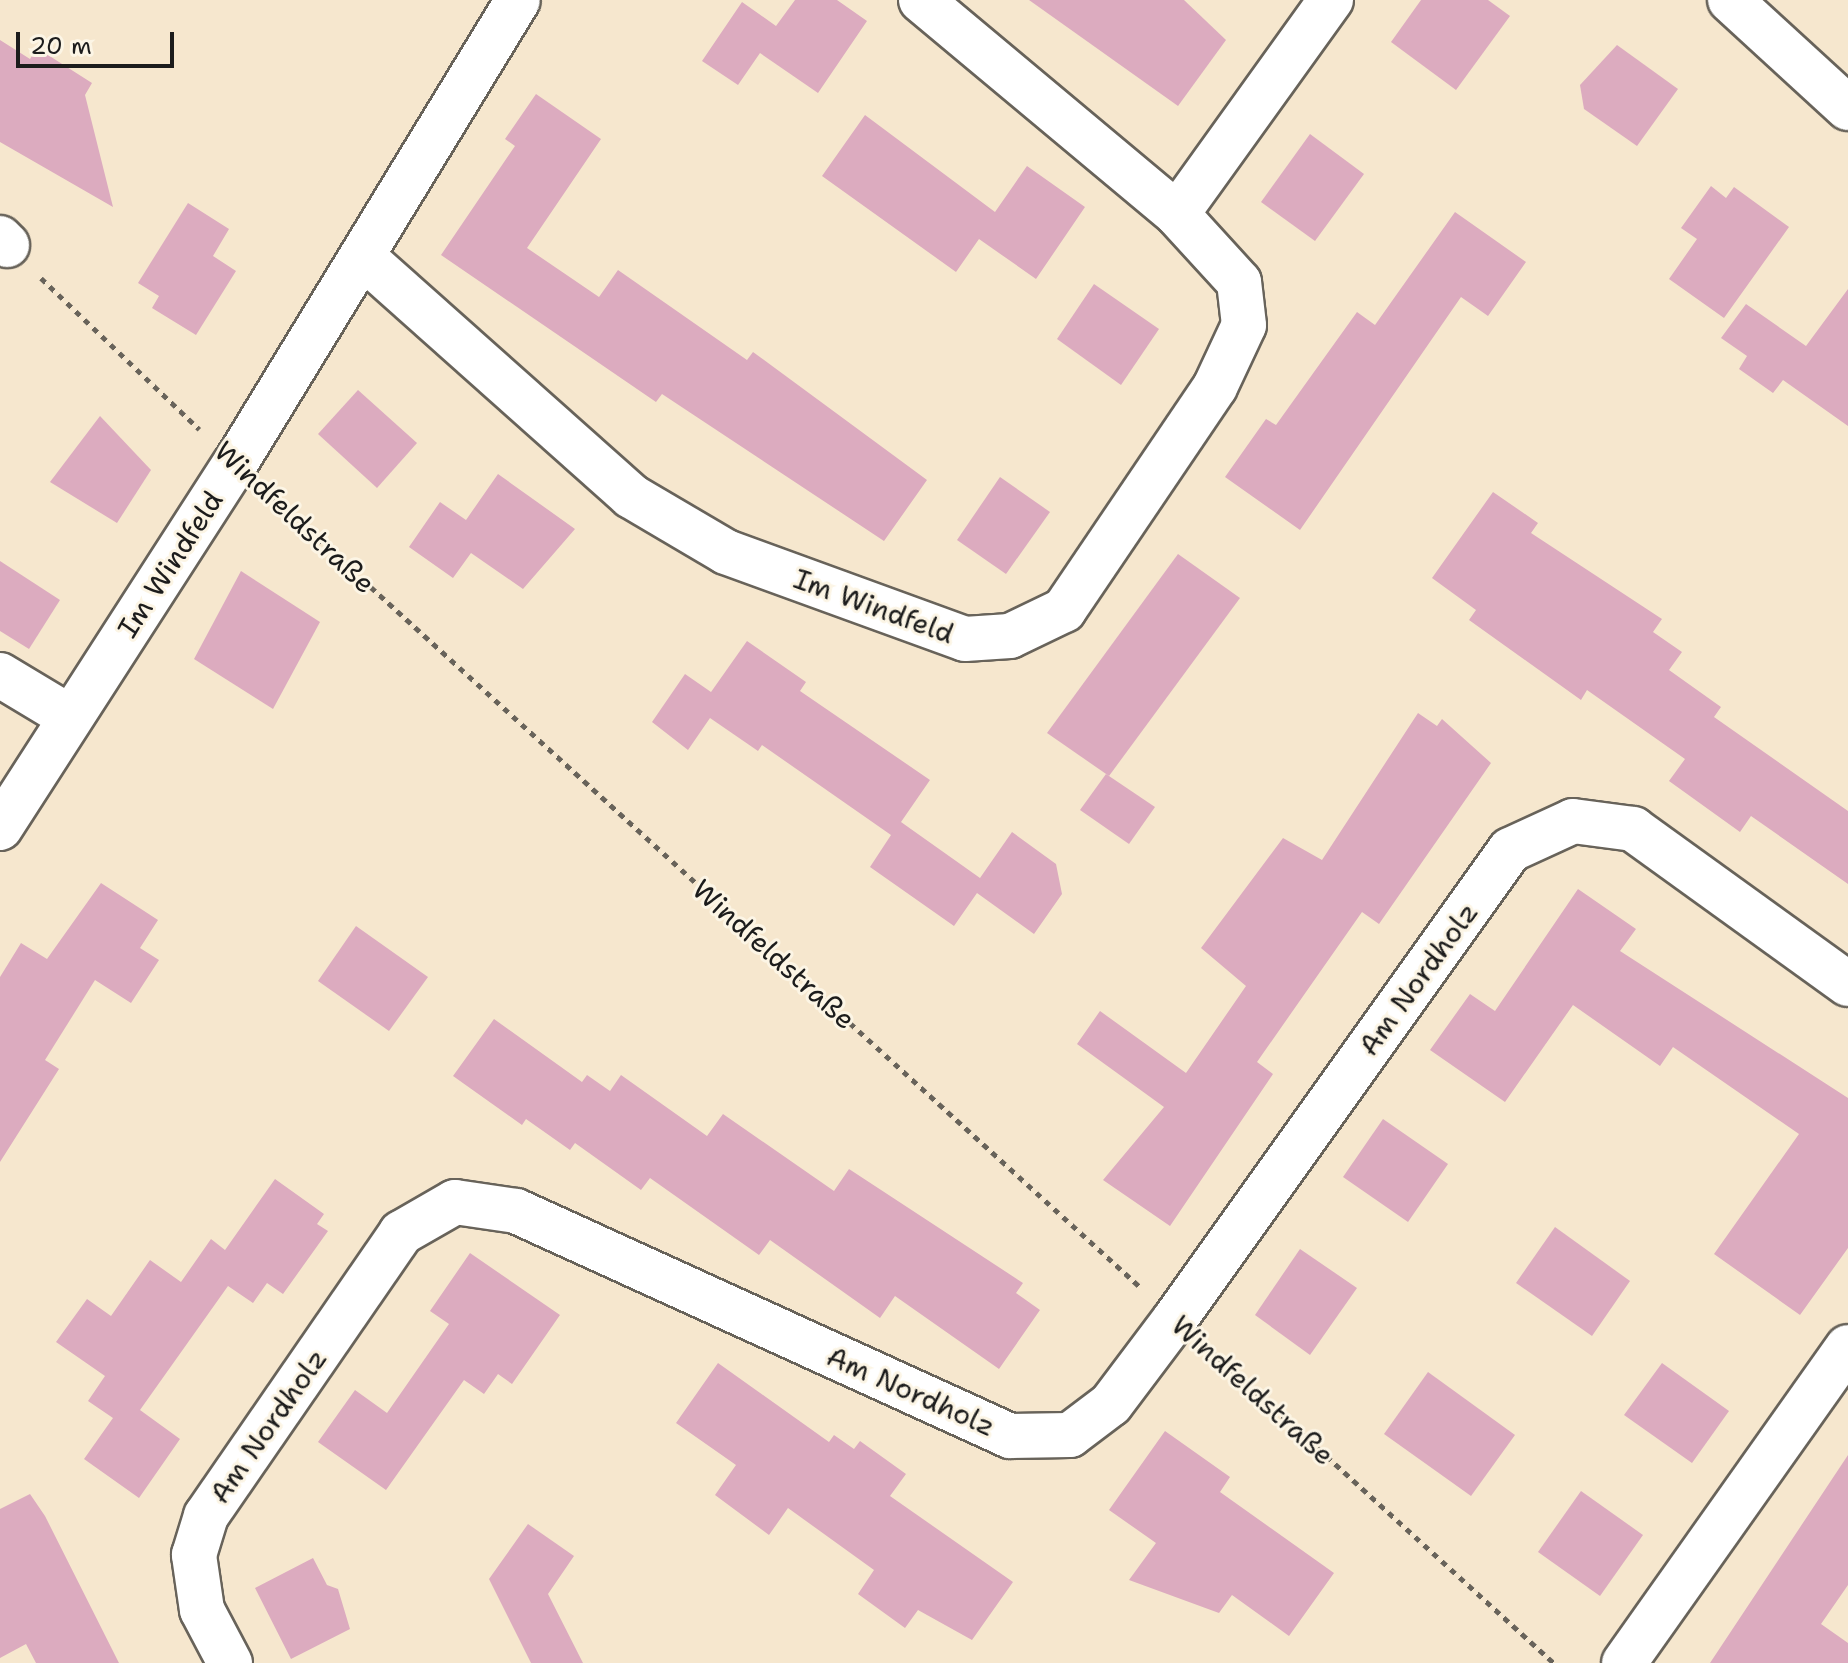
<!DOCTYPE html>
<html>
<head>
<meta charset="utf-8">
<style>
  body { margin:0 }
  #map { position:relative; width:1848px; height:1663px; overflow:hidden; background:#f6e7ce; font-family:"Shantell Sans",sans-serif }
  div>[style] { position:absolute }
  [style*='--x'] { left:calc(var(--x)*1px); top:calc(var(--y)*1px); width:calc(var(--w)*1px); rotate:calc(var(--a)*1deg) }
  .building>* { inset:0; background:#dcabbf }
  .path>* { height:5px; margin-top:-2.5px; transform-origin:0; background:repeating-linear-gradient(90deg,#68635a 0 6px,transparent 0 12px) }
  .roads { filter:drop-shadow(2px 0 #68635a) drop-shadow(-2px 0 #68635a) drop-shadow(0 2px #68635a) drop-shadow(0 -2px #68635a) }
  .minor>* { height:44px; margin:-22px; padding:0 22px; transform-origin:22px; border-radius:22px; background:#fff }
  span { translate:-50% -50%; white-space:nowrap; text-align:center; line-height:1.15; -webkit-text-stroke:6px #fcf5e5; paint-order:stroke }
  .street-label { font-size:28px; color:#1c1c1c }
  .scale { position:absolute; left:16px; top:32px; width:158px; height:36px; box-sizing:border-box; border:4px solid #1c1c1c; border-top:0; padding-left:10px; font-size:24px; line-height:28px; white-space:nowrap; color:#1c1c1c; -webkit-text-stroke:6px #fcf5e5; paint-order:stroke }
</style>
</head>
<body>
<div id="map">
  <div class="building">
    <div style="clip-path:polygon(795px 0,837px 0,867px 21px,818px 93px,760px 53px,738px 85px,702px 61px,742px 2px,776px 26px)"></div>
    <div style="clip-path:polygon(1029px 0,1184px 0,1226px 40px,1178px 106px)"></div>
    <div style="clip-path:polygon(1421px 0,1488px 0,1510px 16px,1456px 90px,1391px 42px)"></div>
    <div style="clip-path:polygon(0 40px,30px 59px,37px 48px,92px 83px,85px 95px,113px 207px,0 142px)"></div>
    <div style="clip-path:polygon(1617px 45px,1678px 89px,1637px 146px,1584px 109px,1580px 85px)"></div>
    <div style="clip-path:polygon(536px 94px,601px 139px,527px 248px,599px 297px,618px 270px,747px 360px,753px 352px,927px 480px,884px 541px,662px 394px,656px 402px,441px 255px,515px 146px,505px 139px)"></div>
    <div style="clip-path:polygon(865px 115px,995px 212px,1027px 166px,1085px 207px,1036px 279px,979px 239px,956px 272px,822px 176px)"></div>
    <div style="clip-path:polygon(1310px 134px,1364px 174px,1315px 241px,1261px 202px)"></div>
    <div style="clip-path:polygon(1711px 186px,1726px 198px,1734px 187px,1789px 227px,1724px 318px,1669px 279px,1697px 239px,1681px 228px)"></div>
    <div style="clip-path:polygon(188px 203px,229px 229px,213px 256px,236px 271px,196px 335px,152px 308px,159px 296px,138px 283px)"></div>
    <div style="clip-path:polygon(1455px 212px,1526px 262px,1488px 316px,1461px 297px,1300px 530px,1225px 477px,1266px 419px,1276px 425px,1357px 312px,1375px 325px)"></div>
    <div style="clip-path:polygon(1094px 284px,1159px 329px,1121px 385px,1057px 339px)"></div>
    <div style="clip-path:polygon(1848px 289px,1848px 426px,1783px 380px,1773px 393px,1739px 369px,1747px 356px,1721px 338px,1746px 304px,1806px 346px)"></div>
    <div style="clip-path:polygon(358px 390px,417px 443px,377px 488px,318px 434px)"></div>
    <div style="clip-path:polygon(100px 416px,151px 470px,117px 523px,50px 482px)"></div>
    <div style="clip-path:polygon(498px 474px,575px 529px,523px 589px,471px 553px,453px 578px,409px 547px,440px 502px,466px 520px)"></div>
    <div style="clip-path:polygon(1000px 477px,1050px 512px,1006px 574px,957px 540px)"></div>
    <div style="clip-path:polygon(1493px 492px,1538px 523px,1531px 533px,1662px 619px,1653px 632px,1682px 652px,1669px 670px,1721px 707px,1714px 717px,1848px 811px,1848px 884px,1751px 816px,1740px 832px,1669px 781px,1685px 759px,1587px 690px,1581px 700px,1469px 620px,1476px 610px,1432px 578px)"></div>
    <div style="clip-path:polygon(1178px 554px,1240px 598px,1109px 776px,1047px 733px)"></div>
    <div style="clip-path:polygon(0 561px,60px 600px,29px 649px,0 631px)"></div>
    <div style="clip-path:polygon(241px 571px,320px 622px,273px 709px,194px 659px)"></div>
    <div style="clip-path:polygon(747px 641px,806px 682px,800px 691px,930px 780px,901px 822px,980px 878px,1012px 832px,1056px 864px,1062px 894px,1034px 934px,977px 893px,954px 926px,870px 867px,891px 835px,762px 745px,758px 751px,710px 718px,688px 750px,652px 722px,685px 674px,711px 692px)"></div>
    <div style="clip-path:polygon(1418px 713px,1437px 726px,1442px 719px,1491px 763px,1379px 924px,1362px 912px,1257px 1062px,1273px 1074px,1170px 1226px,1103px 1180px,1164px 1107px,1077px 1044px,1100px 1011px,1186px 1073px,1246px 986px,1201px 948px,1283px 838px,1322px 860px)"></div>
    <div style="clip-path:polygon(1106px 774px,1155px 807px,1129px 844px,1080px 810px)"></div>
    <div style="clip-path:polygon(101px 883px,158px 920px,140px 948px,159px 960px,131px 1003px,95px 980px,45px 1060px,59px 1069px,0 1162px,0 977px,21px 943px,47px 959px)"></div>
    <div style="clip-path:polygon(1578px 889px,1636px 929px,1620px 951px,1848px 1098px,1848px 1248px,1800px 1315px,1714px 1254px,1799px 1134px,1673px 1047px,1660px 1066px,1573px 1005px,1505px 1102px,1430px 1050px,1470px 994px,1495px 1011px)"></div>
    <div style="clip-path:polygon(356px 926px,428px 977px,389px 1031px,318px 981px)"></div>
    <div style="clip-path:polygon(494px 1019px,582px 1082px,587px 1075px,610px 1091px,621px 1075px,707px 1136px,723px 1114px,834px 1191px,849px 1169px,1023px 1283px,1016px 1293px,1040px 1310px,999px 1369px,895px 1296px,880px 1318px,770px 1240px,759px 1255px,650px 1178px,641px 1190px,575px 1143px,570px 1150px,526px 1119px,522px 1125px,453px 1076px)"></div>
    <div style="clip-path:polygon(1383px 1119px,1448px 1164px,1408px 1222px,1343px 1177px)"></div>
    <div style="clip-path:polygon(275px 1179px,324px 1214px,317px 1224px,328px 1231px,283px 1294px,267px 1283px,253px 1303px,228px 1286px,140px 1410px,180px 1439px,139px 1498px,84px 1459px,113px 1418px,88px 1401px,105px 1376px,56px 1342px,87px 1299px,111px 1316px,150px 1260px,181px 1282px,211px 1239px,225px 1250px)"></div>
    <div style="clip-path:polygon(1555px 1227px,1630px 1281px,1592px 1336px,1516px 1283px)"></div>
    <div style="clip-path:polygon(1300px 1249px,1357px 1288px,1310px 1355px,1255px 1315px)"></div>
    <div style="clip-path:polygon(470px 1253px,560px 1315px,512px 1384px,498px 1374px,484px 1394px,464px 1380px,386px 1490px,318px 1442px,355px 1390px,387px 1413px,449px 1324px,430px 1311px)"></div>
    <div style="clip-path:polygon(718px 1363px,829px 1442px,834px 1435px,854px 1449px,860px 1441px,906px 1474px,890px 1496px,1013px 1582px,972px 1640px,918px 1610px,905px 1628px,858px 1594px,874px 1570px,788px 1508px,769px 1535px,715px 1495px,736px 1465px,676px 1423px)"></div>
    <div style="clip-path:polygon(1662px 1363px,1729px 1411px,1692px 1463px,1624px 1415px)"></div>
    <div style="clip-path:polygon(1428px 1372px,1515px 1435px,1471px 1496px,1384px 1434px)"></div>
    <div style="clip-path:polygon(1165px 1431px,1230px 1477px,1220px 1492px,1334px 1573px,1289px 1636px,1232px 1595px,1219px 1613px,1129px 1580px,1156px 1543px,1109px 1510px)"></div>
    <div style="clip-path:polygon(1848px 1455px,1848px 1585px,1821px 1624px,1848px 1643px,1848px 1663px,1710px 1663px)"></div>
    <div style="clip-path:polygon(1581px 1491px,1643px 1535px,1600px 1596px,1538px 1552px)"></div>
    <div style="clip-path:polygon(30px 1494px,45px 1516px,119px 1663px,36px 1663px,26px 1644px,0 1658px,0 1509px)"></div>
    <div style="clip-path:polygon(528px 1524px,574px 1556px,548px 1594px,583px 1663px,531px 1663px,489px 1579px)"></div>
    <div style="clip-path:polygon(313px 1558px,327px 1585px,338px 1589px,350px 1629px,291px 1659px,255px 1588px)"></div>
  </div>
  <div class="path">
    <div style="--x:41;--y:278;--w:219;--a:43.7"></div>
    <div style="--x:273;--y:498;--w:1171;--a:42.3"></div>
    <div style="--x:1211;--y:1351;--w:464;--a:42.3"></div>
  </div>
  <div class="roads">
    <div class="minor">
      <div style="--x:921;--y:0;--w:334;--a:39.9"></div>
      <div style="--x:1177;--y:214;--w:264;--a:-54.3"></div>
      <div style="--x:1730;--y:0;--w:160;--a:42.5"></div>
      <div style="--x:0;--y:238;--w:10;--a:45"></div>
      <div style="--x:363;--y:257;--w:359;--a:41.7"></div>
      <div style="--x:631;--y:496;--w:110;--a:30.5"></div>
      <div style="--x:726;--y:552;--w:254;--a:20"></div>
      <div style="--x:965;--y:639;--w:45;--a:-3.8"></div>
      <div style="--x:1010;--y:636;--w:60;--a:-25.7"></div>
      <div style="--x:1064;--y:610;--w:269;--a:-55.9"></div>
      <div style="--x:1215;--y:387;--w:68;--a:-64.9"></div>
      <div style="--x:1244;--y:325;--w:43;--a:-96.6"></div>
      <div style="--x:1239;--y:282;--w:92;--a:-132.4"></div>
      <div style="--x:0;--y:675;--w:82;--a:31"></div>
      <div style="--x:0;--y:828;--w:433;--a:-57.2"></div>
      <div style="--x:235;--y:464;--w:543;--a:-58.62"></div>
      <div style="--x:230;--y:1663;--w:60;--a:-117.8"></div>
      <div style="--x:202;--y:1610;--w:56;--a:-98.3"></div>
      <div style="--x:194;--y:1555;--w:41;--a:-72.9"></div>
      <div style="--x:206;--y:1516;--w:344;--a:-55.4"></div>
      <div style="--x:401;--y:1233;--w:62;--a:-29.9"></div>
      <div style="--x:455;--y:1202;--w:62;--a:8.4"></div>
      <div style="--x:516;--y:1211;--w:543;--a:24.49"></div>
      <div style="--x:1010;--y:1436;--w:60;--a:-1"></div>
      <div style="--x:1070;--y:1435;--w:51;--a:-37.1"></div>
      <div style="--x:1111;--y:1404;--w:106;--a:-53"></div>
      <div style="--x:1175;--y:1319;--w:576;--a:-54.46"></div>
      <div style="--x:1510;--y:850;--w:69;--a:-24.7"></div>
      <div style="--x:1573;--y:821;--w:61;--a:7.6"></div>
      <div style="--x:1633;--y:829;--w:265;--a:35.8"></div>
      <div style="--x:1624;--y:1663;--w:387;--a:-54.7"></div>
    </div>
  </div>
  <div class="street-label">
    <span style="left:295px;top:517px;rotate:43deg">Windfeldstraße</span>
    <span style="left:170px;top:564px;rotate:-57deg">Im Windfeld</span>
    <span style="left:874px;top:606px;rotate:20deg">Im Windfeld</span>
    <span style="left:774px;top:954px;rotate:42deg">Windfeldstraße</span>
    <span style="left:1418px;top:979px;rotate:-54deg">Am Nordholz</span>
    <span style="left:1253px;top:1390px;rotate:42deg">Windfeldstraße</span>
    <span style="left:911px;top:1391px;rotate:24deg">Am Nordholz</span>
    <span style="left:268px;top:1426px;rotate:-55deg">Am Nordholz</span>
  </div>
  <div class="scale">20 m</div>
</div>
</body>
</html>
